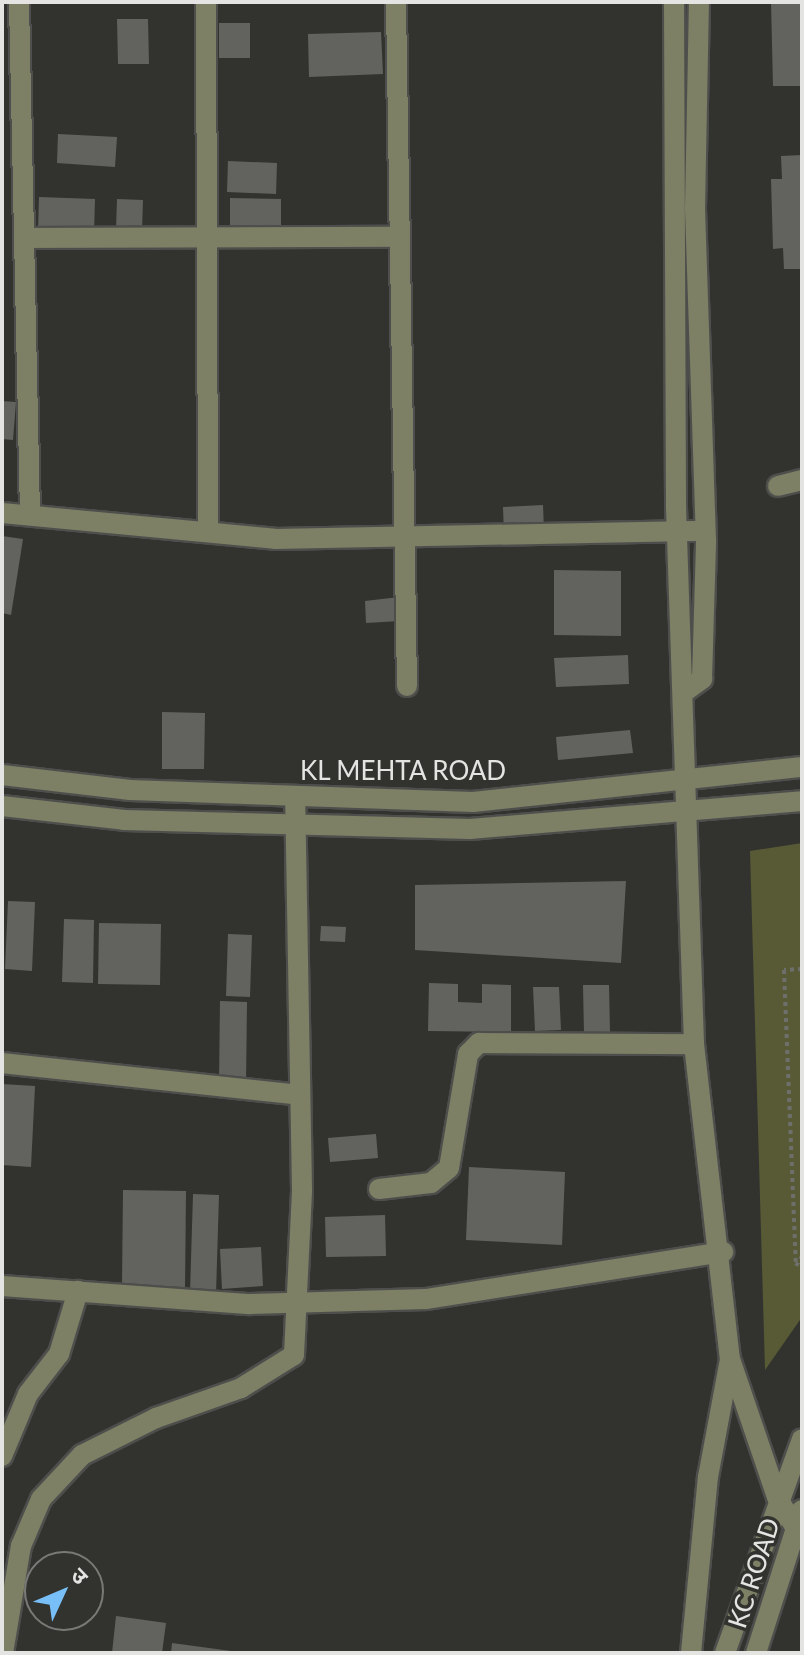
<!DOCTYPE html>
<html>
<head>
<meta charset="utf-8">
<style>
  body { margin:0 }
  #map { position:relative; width:804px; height:1655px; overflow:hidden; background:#32332f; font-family:Lato,"Noto Sans Devanagari",sans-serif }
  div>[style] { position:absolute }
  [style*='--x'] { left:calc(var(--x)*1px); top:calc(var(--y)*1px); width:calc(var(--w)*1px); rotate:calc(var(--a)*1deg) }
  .green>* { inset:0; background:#585a35 }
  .building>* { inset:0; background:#62635e }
  .path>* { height:4px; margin-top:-2px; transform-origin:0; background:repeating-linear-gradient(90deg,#6e6f6b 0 4px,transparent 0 8px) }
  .roads { filter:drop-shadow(2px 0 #4e4f4c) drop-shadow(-2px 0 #4e4f4c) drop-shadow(0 2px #4e4f4c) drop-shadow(0 -2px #4e4f4c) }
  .minor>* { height:20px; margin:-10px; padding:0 10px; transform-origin:10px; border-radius:10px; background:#7d8065 }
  span { translate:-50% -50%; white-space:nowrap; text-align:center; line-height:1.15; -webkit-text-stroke:7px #32332f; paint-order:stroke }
  .street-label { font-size:26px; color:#e4e5e2 }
  .frame { position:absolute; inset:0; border:4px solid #e4e5e2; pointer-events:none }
  .north { position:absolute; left:24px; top:1551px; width:80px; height:80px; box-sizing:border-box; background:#32332f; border:2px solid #797a77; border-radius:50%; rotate:46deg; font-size:22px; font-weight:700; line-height:32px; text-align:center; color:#e4e5e2 }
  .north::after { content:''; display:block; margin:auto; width:28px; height:36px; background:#78bff8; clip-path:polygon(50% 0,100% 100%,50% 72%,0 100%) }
</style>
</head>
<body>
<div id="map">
  <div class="green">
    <div style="clip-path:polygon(802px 843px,802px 1317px,765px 1370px,750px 851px)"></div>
  </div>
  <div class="building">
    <div style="clip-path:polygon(771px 2px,802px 2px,802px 86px,773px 86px)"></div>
    <div style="clip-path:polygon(117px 19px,148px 19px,149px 64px,118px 64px)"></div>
    <div style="clip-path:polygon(219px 23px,250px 23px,250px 58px,219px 58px)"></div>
    <div style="clip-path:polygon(381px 32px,383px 74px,309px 77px,308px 34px)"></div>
    <div style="clip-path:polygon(58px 134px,117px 137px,115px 167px,57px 163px)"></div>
    <div style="clip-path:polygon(802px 155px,802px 269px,784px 269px,783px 248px,773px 249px,771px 179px,782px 179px,781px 156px)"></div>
    <div style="clip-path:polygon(228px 161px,277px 163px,276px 194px,227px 192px)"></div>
    <div style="clip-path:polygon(39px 197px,95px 199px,94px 233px,38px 231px)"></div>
    <div style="clip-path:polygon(230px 198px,281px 199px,281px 226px,230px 225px)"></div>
    <div style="clip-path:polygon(117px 199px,143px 200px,142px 230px,116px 229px)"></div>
    <div style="clip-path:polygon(2px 401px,16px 402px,13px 440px,2px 439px)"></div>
    <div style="clip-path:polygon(543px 505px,544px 532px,504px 534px,503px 507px)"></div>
    <div style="clip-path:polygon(2px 536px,23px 539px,11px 615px,2px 613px)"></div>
    <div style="clip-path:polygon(554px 570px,621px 571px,621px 636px,554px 635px)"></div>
    <div style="clip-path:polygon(399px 597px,400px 621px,366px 623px,365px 601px)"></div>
    <div style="clip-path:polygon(628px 655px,629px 684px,556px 687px,554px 658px)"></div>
    <div style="clip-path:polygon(162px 712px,205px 713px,204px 769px,162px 769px)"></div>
    <div style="clip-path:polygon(630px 730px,633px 753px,558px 760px,556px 737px)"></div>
    <div style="clip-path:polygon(626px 881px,621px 963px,415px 950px,415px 885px)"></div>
    <div style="clip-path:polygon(8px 901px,35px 902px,32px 971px,5px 969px)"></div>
    <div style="clip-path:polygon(64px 919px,94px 920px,93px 983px,62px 982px)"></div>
    <div style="clip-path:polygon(99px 923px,161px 924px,160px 985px,98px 984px)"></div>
    <div style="clip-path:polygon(321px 926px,346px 927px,345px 942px,320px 941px)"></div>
    <div style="clip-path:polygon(228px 934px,252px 935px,250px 997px,226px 996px)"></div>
    <div style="clip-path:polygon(429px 983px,458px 984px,458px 1002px,482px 1003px,482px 984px,511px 985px,511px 1032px,428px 1031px)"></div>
    <div style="clip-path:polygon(583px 985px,609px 985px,610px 1033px,584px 1034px)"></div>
    <div style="clip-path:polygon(533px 987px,559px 987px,561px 1030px,535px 1031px)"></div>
    <div style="clip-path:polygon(220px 1001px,247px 1002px,246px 1084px,219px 1084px)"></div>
    <div style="clip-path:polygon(2px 1084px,35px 1086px,31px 1167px,2px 1165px)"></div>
    <div style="clip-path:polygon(376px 1134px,378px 1158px,330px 1162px,328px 1138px)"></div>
    <div style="clip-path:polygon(469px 1167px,565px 1172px,562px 1245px,466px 1240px)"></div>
    <div style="clip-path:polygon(123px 1190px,186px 1191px,185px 1287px,122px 1286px)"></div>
    <div style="clip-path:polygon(193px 1194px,219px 1195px,216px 1294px,190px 1293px)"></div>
    <div style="clip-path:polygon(385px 1215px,386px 1256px,326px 1257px,325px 1217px)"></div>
    <div style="clip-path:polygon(261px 1247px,263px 1286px,222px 1289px,220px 1249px)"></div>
    <div style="clip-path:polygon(116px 1616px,166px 1623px,162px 1653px,112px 1653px)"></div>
    <div style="clip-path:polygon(172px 1643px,231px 1651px,230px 1653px,171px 1653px)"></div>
  </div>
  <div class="path">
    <div style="--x:802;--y:969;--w:18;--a:177"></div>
    <div style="--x:784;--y:970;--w:296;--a:87.7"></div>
    <div style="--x:796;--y:1266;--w:12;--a:-59"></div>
  </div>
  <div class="roads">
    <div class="minor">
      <div style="--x:19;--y:2;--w:513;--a:88.77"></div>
      <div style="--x:206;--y:2;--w:530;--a:89.78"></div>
      <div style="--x:396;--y:2;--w:684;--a:89.08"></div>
      <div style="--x:674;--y:2;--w:505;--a:89.77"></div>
      <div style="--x:676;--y:507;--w:537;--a:88.08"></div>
      <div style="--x:694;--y:1044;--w:317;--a:83.5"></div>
      <div style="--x:730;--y:1359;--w:146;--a:71.2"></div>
      <div style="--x:777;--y:1497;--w:35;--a:59"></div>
      <div style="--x:24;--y:238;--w:371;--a:-0.2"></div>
      <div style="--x:778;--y:486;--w:25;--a:-14"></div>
      <div style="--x:2;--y:513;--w:274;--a:5.4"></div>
      <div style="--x:275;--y:539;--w:430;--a:-1.1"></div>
      <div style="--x:687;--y:690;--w:19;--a:-36"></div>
      <div style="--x:702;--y:679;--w:138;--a:-88.3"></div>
      <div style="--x:706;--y:541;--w:333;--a:-91.9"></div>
      <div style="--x:695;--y:208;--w:206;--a:-88.9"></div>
      <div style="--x:2;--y:775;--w:129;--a:6.7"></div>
      <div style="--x:130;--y:790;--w:343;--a:2"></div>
      <div style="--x:473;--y:802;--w:331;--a:-6.1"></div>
      <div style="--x:2;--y:806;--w:123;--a:6.5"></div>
      <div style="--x:124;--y:820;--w:346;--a:1.5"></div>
      <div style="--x:470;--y:829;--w:333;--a:-4.8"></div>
      <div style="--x:2;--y:1063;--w:299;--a:6.1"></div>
      <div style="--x:379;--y:1189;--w:52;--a:-6.6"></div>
      <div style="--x:431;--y:1183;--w:23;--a:-40"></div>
      <div style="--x:449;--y:1168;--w:116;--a:-80.5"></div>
      <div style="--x:468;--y:1054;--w:16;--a:-45"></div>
      <div style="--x:479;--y:1043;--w:215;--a:0.3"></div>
      <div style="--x:2;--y:1286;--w:249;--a:4.2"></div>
      <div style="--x:250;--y:1304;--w:176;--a:-1.6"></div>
      <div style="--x:426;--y:1299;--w:301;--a:-9"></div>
      <div style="--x:2;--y:1456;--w:67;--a:-67.2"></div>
      <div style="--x:28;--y:1394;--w:51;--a:-52.2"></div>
      <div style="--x:59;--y:1354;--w:66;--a:-73.2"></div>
      <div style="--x:3;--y:1653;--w:109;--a:-80.5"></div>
      <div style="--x:21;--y:1546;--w:51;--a:-66.9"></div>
      <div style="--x:41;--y:1499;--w:60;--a:-47"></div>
      <div style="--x:82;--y:1455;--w:83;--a:-26.6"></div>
      <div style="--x:156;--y:1418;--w:90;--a:-19.4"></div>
      <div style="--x:241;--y:1388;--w:62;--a:-31.9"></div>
      <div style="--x:294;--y:1355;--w:165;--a:-87.2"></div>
      <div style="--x:302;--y:1190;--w:394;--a:-91"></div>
      <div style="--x:691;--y:1653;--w:177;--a:-84.5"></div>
      <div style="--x:708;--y:1477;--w:119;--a:-79.4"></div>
      <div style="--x:725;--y:1653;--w:227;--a:-70.2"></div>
      <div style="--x:756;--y:1653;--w:150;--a:-72.2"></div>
    </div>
  </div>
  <div class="street-label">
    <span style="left:403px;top:771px">KL MEHTA ROAD</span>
    <span style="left:754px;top:1573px;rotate:-72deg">KC ROAD</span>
  </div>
  <div class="frame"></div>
  <div class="north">उ</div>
</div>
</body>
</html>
